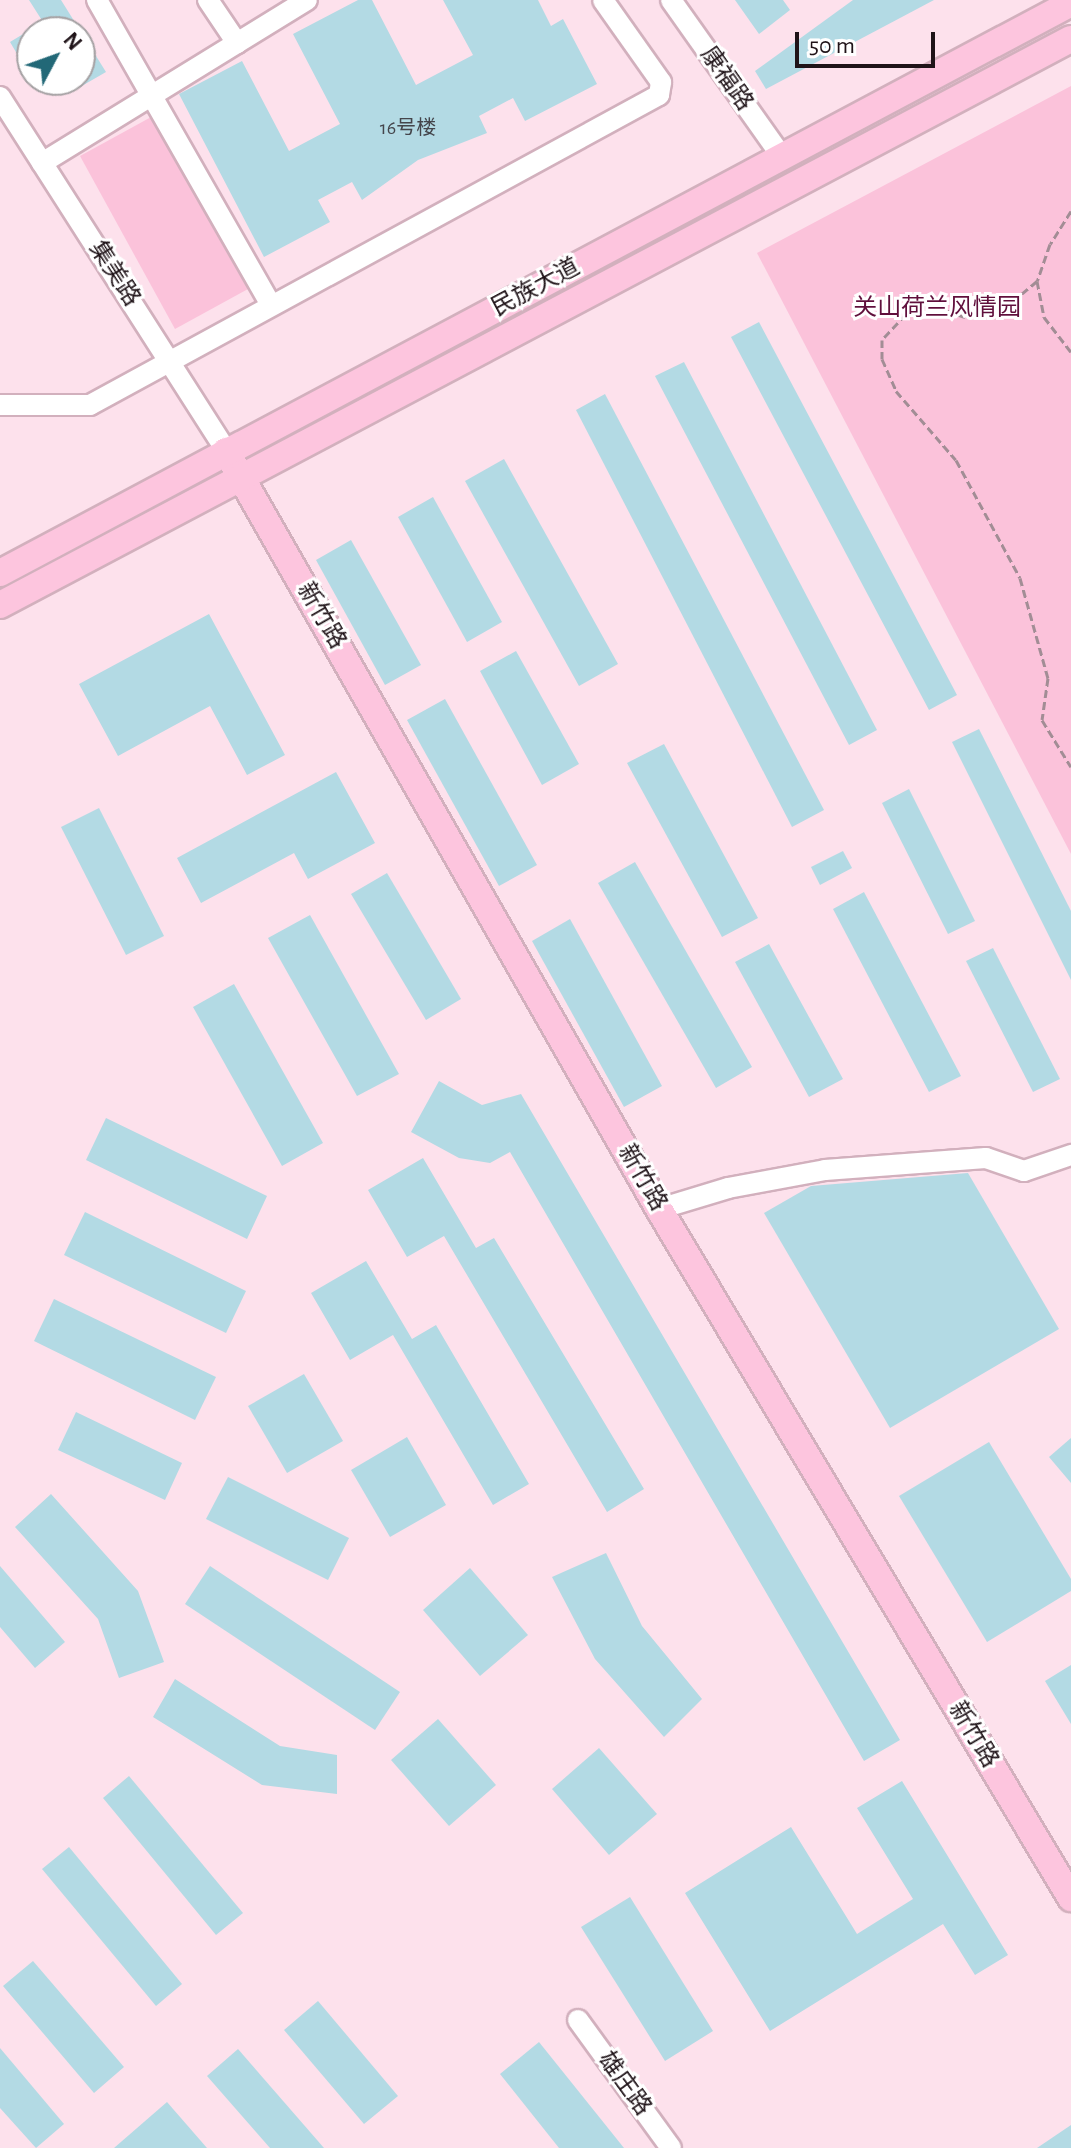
<!DOCTYPE html>
<html>
<head>
<meta charset="utf-8">
<style>
  body { margin:0 }
  #map { position:relative; width:1071px; height:2148px; overflow:hidden; background:#fde1ec; font-family:"Alegreya Sans","Noto Sans SC",sans-serif }
  div>[style] { position:absolute }
  [style*='--x'] { left:calc(var(--x)*1px); top:calc(var(--y)*1px); width:calc(var(--w)*1px); rotate:calc(var(--a)*1deg) }
  .green>* { inset:0; background:#fbc2da }
  .building>* { inset:0; background:#b3dae4 }
  .path>* { height:3px; margin-top:-1.5px; transform-origin:0; background:repeating-linear-gradient(90deg,#a28d95 0 8px,transparent 0 12px) }
  .roads { filter:drop-shadow(2px 0 #d2b0bd) drop-shadow(-2px 0 #d2b0bd) drop-shadow(0 2px #d2b0bd) drop-shadow(0 -2px #d2b0bd) }
  .minor>* { height:20px; margin:-10px; padding:0 10px; transform-origin:10px; border-radius:10px; background:#fff }
  .major>* { height:26px; margin:-13px; padding:0 13px; transform-origin:13px; border-radius:13px; background:#fdc5de }
  span { translate:-50% -50%; white-space:nowrap; text-align:center; line-height:1.15; -webkit-text-stroke:6px #fff; paint-order:stroke }
  .number-label { font-size:20px; color:#44454b }
  .number-label span { -webkit-text-stroke-width:0 }
  .street-label { font-size:24px; color:#1f1318 }
  .park-label { font-size:24px; color:#600f3c }
  .north { position:absolute; left:16px; top:16px; width:80px; height:80px; box-sizing:border-box; background:#fff; border:2px solid #a5a1a3; border-radius:50%; rotate:49deg; font-size:22px; font-weight:700; line-height:32px; text-align:center; color:#1f1318 }
  .north::after { content:''; display:block; margin:auto; width:28px; height:36px; background:#226877; clip-path:polygon(50% 0,100% 100%,50% 72%,0 100%) }
  .scale { position:absolute; left:795px; top:32px; width:140px; height:36px; box-sizing:border-box; border:4px solid #1f1318; border-top:0; padding-left:10px; font-size:24px; line-height:28px; white-space:nowrap; color:#1f1318; -webkit-text-stroke:6px #fff; paint-order:stroke }
</style>
</head>
<body>
<div id="map">
  <div class="green">
    <div style="clip-path:polygon(1071px 86px,1071px 854px,757px 253px)"></div>
    <div style="clip-path:polygon(153px 116px,248px 289px,175px 329px,80px 156px)"></div>
  </div>
  <div class="building">
    <div style="clip-path:polygon(29px 0,61px 0,106px 72px,80px 87px,80px 32px,32px 32px,32px 79px,10px 42px,43px 22px)"></div>
    <div style="clip-path:polygon(358px 0,372px 0,416px 85px,473px 55px,443px 0,538px 0,551px 26px,563px 19px,597px 84px,525px 121px,513px 98px,479px 116px,487px 133px,418px 160px,362px 200px,352px 182px,318px 200px,330px 222px,264px 257px,179px 94px,242px 61px,289px 151px,340px 124px,293px 34px)"></div>
    <div style="clip-path:polygon(735px 0,783px 0,790px 10px,759px 34px)"></div>
    <div style="clip-path:polygon(853px 0,934px 0,766px 89px,755px 71px)"></div>
    <div style="clip-path:polygon(759px 322px,957px 695px,929px 710px,731px 337px)"></div>
    <div style="clip-path:polygon(684px 362px,877px 730px,849px 745px,655px 376px)"></div>
    <div style="clip-path:polygon(605px 394px,824px 810px,792px 827px,576px 410px)"></div>
    <div style="clip-path:polygon(504px 459px,618px 664px,579px 686px,465px 481px)"></div>
    <div style="clip-path:polygon(433px 497px,502px 622px,467px 642px,398px 517px)"></div>
    <div style="clip-path:polygon(351px 540px,421px 665px,385px 685px,316px 560px)"></div>
    <div style="clip-path:polygon(209px 614px,285px 755px,247px 775px,210px 706px,118px 756px,79px 684px)"></div>
    <div style="clip-path:polygon(516px 651px,579px 764px,542px 785px,480px 671px)"></div>
    <div style="clip-path:polygon(445px 699px,537px 865px,499px 886px,407px 720px)"></div>
    <div style="clip-path:polygon(979px 729px,1071px 911px,1071px 980px,952px 742px)"></div>
    <div style="clip-path:polygon(664px 744px,758px 918px,722px 937px,627px 763px)"></div>
    <div style="clip-path:polygon(336px 772px,375px 843px,308px 879px,294px 853px,201px 903px,177px 858px)"></div>
    <div style="clip-path:polygon(909px 789px,975px 921px,948px 934px,882px 803px)"></div>
    <div style="clip-path:polygon(99px 808px,164px 936px,126px 955px,61px 827px)"></div>
    <div style="clip-path:polygon(843px 851px,852px 868px,820px 885px,811px 867px)"></div>
    <div style="clip-path:polygon(635px 862px,752px 1067px,716px 1088px,598px 883px)"></div>
    <div style="clip-path:polygon(387px 873px,461px 999px,426px 1020px,351px 894px)"></div>
    <div style="clip-path:polygon(864px 892px,961px 1076px,929px 1092px,833px 909px)"></div>
    <div style="clip-path:polygon(310px 915px,399px 1074px,357px 1096px,268px 938px)"></div>
    <div style="clip-path:polygon(570px 919px,662px 1086px,624px 1107px,532px 941px)"></div>
    <div style="clip-path:polygon(769px 944px,843px 1079px,809px 1097px,735px 962px)"></div>
    <div style="clip-path:polygon(993px 948px,1060px 1079px,1033px 1092px,966px 961px)"></div>
    <div style="clip-path:polygon(234px 984px,323px 1143px,282px 1166px,193px 1007px)"></div>
    <div style="clip-path:polygon(439px 1081px,482px 1105px,521px 1094px,900px 1740px,864px 1761px,510px 1152px,490px 1163px,459px 1158px,411px 1132px)"></div>
    <div style="clip-path:polygon(106px 1118px,267px 1196px,247px 1239px,86px 1160px)"></div>
    <div style="clip-path:polygon(423px 1158px,476px 1248px,494px 1238px,644px 1489px,607px 1512px,444px 1236px,407px 1257px,368px 1190px)"></div>
    <div style="clip-path:polygon(968px 1173px,1059px 1329px,890px 1428px,764px 1213px,811px 1186px)"></div>
    <div style="clip-path:polygon(85px 1212px,246px 1291px,226px 1333px,64px 1255px)"></div>
    <div style="clip-path:polygon(366px 1261px,412px 1339px,436px 1325px,529px 1484px,493px 1505px,393px 1335px,350px 1360px,311px 1293px)"></div>
    <div style="clip-path:polygon(54px 1299px,216px 1377px,195px 1420px,34px 1341px)"></div>
    <div style="clip-path:polygon(304px 1374px,343px 1441px,287px 1473px,248px 1406px)"></div>
    <div style="clip-path:polygon(76px 1412px,182px 1463px,165px 1500px,58px 1450px)"></div>
    <div style="clip-path:polygon(407px 1437px,446px 1505px,390px 1537px,351px 1470px)"></div>
    <div style="clip-path:polygon(1071px 1438px,1071px 1483px,1049px 1457px)"></div>
    <div style="clip-path:polygon(989px 1442px,1071px 1579px,1071px 1591px,987px 1642px,899px 1496px)"></div>
    <div style="clip-path:polygon(228px 1477px,349px 1538px,328px 1580px,206px 1519px)"></div>
    <div style="clip-path:polygon(51px 1494px,138px 1591px,164px 1662px,119px 1678px,98px 1619px,15px 1527px)"></div>
    <div style="clip-path:polygon(606px 1553px,642px 1626px,702px 1699px,664px 1737px,595px 1659px,552px 1577px)"></div>
    <div style="clip-path:polygon(0 1566px,65px 1642px,35px 1668px,0 1627px)"></div>
    <div style="clip-path:polygon(210px 1566px,400px 1692px,375px 1730px,185px 1604px)"></div>
    <div style="clip-path:polygon(470px 1568px,528px 1635px,480px 1676px,423px 1610px)"></div>
    <div style="clip-path:polygon(1071px 1665px,1071px 1724px,1045px 1681px)"></div>
    <div style="clip-path:polygon(175px 1679px,280px 1746px,337px 1755px,337px 1794px,262px 1785px,153px 1717px)"></div>
    <div style="clip-path:polygon(438px 1719px,496px 1785px,449px 1826px,391px 1760px)"></div>
    <div style="clip-path:polygon(599px 1748px,657px 1814px,609px 1855px,552px 1789px)"></div>
    <div style="clip-path:polygon(129px 1776px,243px 1913px,216px 1935px,103px 1798px)"></div>
    <div style="clip-path:polygon(902px 1781px,1008px 1955px,975px 1975px,943px 1924px,770px 2031px,685px 1893px,791px 1827px,857px 1934px,913px 1899px,857px 1808px)"></div>
    <div style="clip-path:polygon(69px 1847px,182px 1984px,156px 2006px,42px 1869px)"></div>
    <div style="clip-path:polygon(630px 1897px,713px 2031px,665px 2061px,581px 1927px)"></div>
    <div style="clip-path:polygon(33px 1961px,124px 2067px,94px 2093px,3px 1986px)"></div>
    <div style="clip-path:polygon(318px 2001px,398px 2096px,364px 2124px,284px 2030px)"></div>
    <div style="clip-path:polygon(539px 2042px,624px 2148px,559px 2148px,500px 2074px)"></div>
    <div style="clip-path:polygon(0 2048px,64px 2124px,36px 2148px,0 2108px)"></div>
    <div style="clip-path:polygon(238px 2049px,324px 2148px,270px 2148px,207px 2076px)"></div>
    <div style="clip-path:polygon(167px 2102px,207px 2148px,114px 2148px)"></div>
    <div style="clip-path:polygon(1071px 2125px,1071px 2148px,1037px 2148px)"></div>
  </div>
  <div class="path">
    <div style="--x:1071;--y:211;--w:39;--a:122"></div>
    <div style="--x:1050;--y:244;--w:39;--a:109"></div>
    <div style="--x:1037;--y:281;--w:37;--a:79"></div>
    <div style="--x:1044;--y:317;--w:44;--a:52.4"></div>
    <div style="--x:1037;--y:281;--w:48;--a:140"></div>
    <div style="--x:1000;--y:312;--w:35;--a:172"></div>
    <div style="--x:965;--y:317;--w:31;--a:-161"></div>
    <div style="--x:936;--y:307;--w:31;--a:167"></div>
    <div style="--x:906;--y:314;--w:35;--a:133"></div>
    <div style="--x:882;--y:340;--w:19;--a:90"></div>
    <div style="--x:882;--y:359;--w:35;--a:66"></div>
    <div style="--x:896;--y:391;--w:91;--a:49"></div>
    <div style="--x:956;--y:460;--w:134;--a:61.5"></div>
    <div style="--x:1020;--y:578;--w:104;--a:74.4"></div>
    <div style="--x:1048;--y:678;--w:42;--a:98.1"></div>
    <div style="--x:1042;--y:720;--w:55;--a:58.3"></div>
  </div>
  <div class="roads">
    <div class="minor">
      <div style="--x:97;--y:0;--w:351;--a:60.3"></div>
      <div style="--x:208;--y:0;--w:52;--a:56"></div>
      <div style="--x:671;--y:0;--w:192;--a:54.7"></div>
      <div style="--x:0;--y:97;--w:420;--a:57.4"></div>
      <div style="--x:42;--y:163;--w:311;--a:-31.6"></div>
      <div style="--x:0;--y:405;--w:90;--a:0"></div>
      <div style="--x:90;--y:405;--w:648;--a:-28.58"></div>
      <div style="--x:659;--y:95;--w:13;--a:-81"></div>
      <div style="--x:661;--y:82;--w:100;--a:-125.3"></div>
      <div style="--x:659;--y:1209;--w:72;--a:-16.9"></div>
      <div style="--x:728;--y:1188;--w:99;--a:-10.5"></div>
      <div style="--x:825;--y:1170;--w:161;--a:-4.3"></div>
      <div style="--x:986;--y:1158;--w:40;--a:18.9"></div>
      <div style="--x:1024;--y:1171;--w:50;--a:-18.8"></div>
      <div style="--x:578;--y:2020;--w:158;--a:54"></div>
    </div>
    <div class="major">
      <div style="--x:226;--y:451;--w:873;--a:60.26"></div>
      <div style="--x:659;--y:1209;--w:803;--a:59.12"></div>
      <div style="--x:0;--y:573;--w:1213;--a:-28.02"></div>
      <div style="--x:0;--y:605;--w:1211;--a:-27.86"></div>
    </div>
  </div>
  <div class="number-label">
    <span style="left:408px;top:128px">16号楼</span>
  </div>
  <div class="street-label">
    <span style="left:726px;top:79px;rotate:55deg">康福路</span>
    <span style="left:114px;top:274px;rotate:57deg">集美路</span>
    <span style="left:536px;top:288px;rotate:-28deg">民族大道</span>
    <span style="left:321px;top:616px;rotate:60deg">新竹路</span>
    <span style="left:642px;top:1178px;rotate:60deg">新竹路</span>
    <span style="left:973px;top:1735px;rotate:59deg">新竹路</span>
    <span style="left:624px;top:2084px;rotate:54deg">雄庄路</span>
  </div>
  <div class="park-label">
    <span style="left:937px;top:309px">关山荷兰风情园</span>
  </div>
  <div class="north">N</div>
  <div class="scale">50 m</div>
</div>
</body>
</html>
